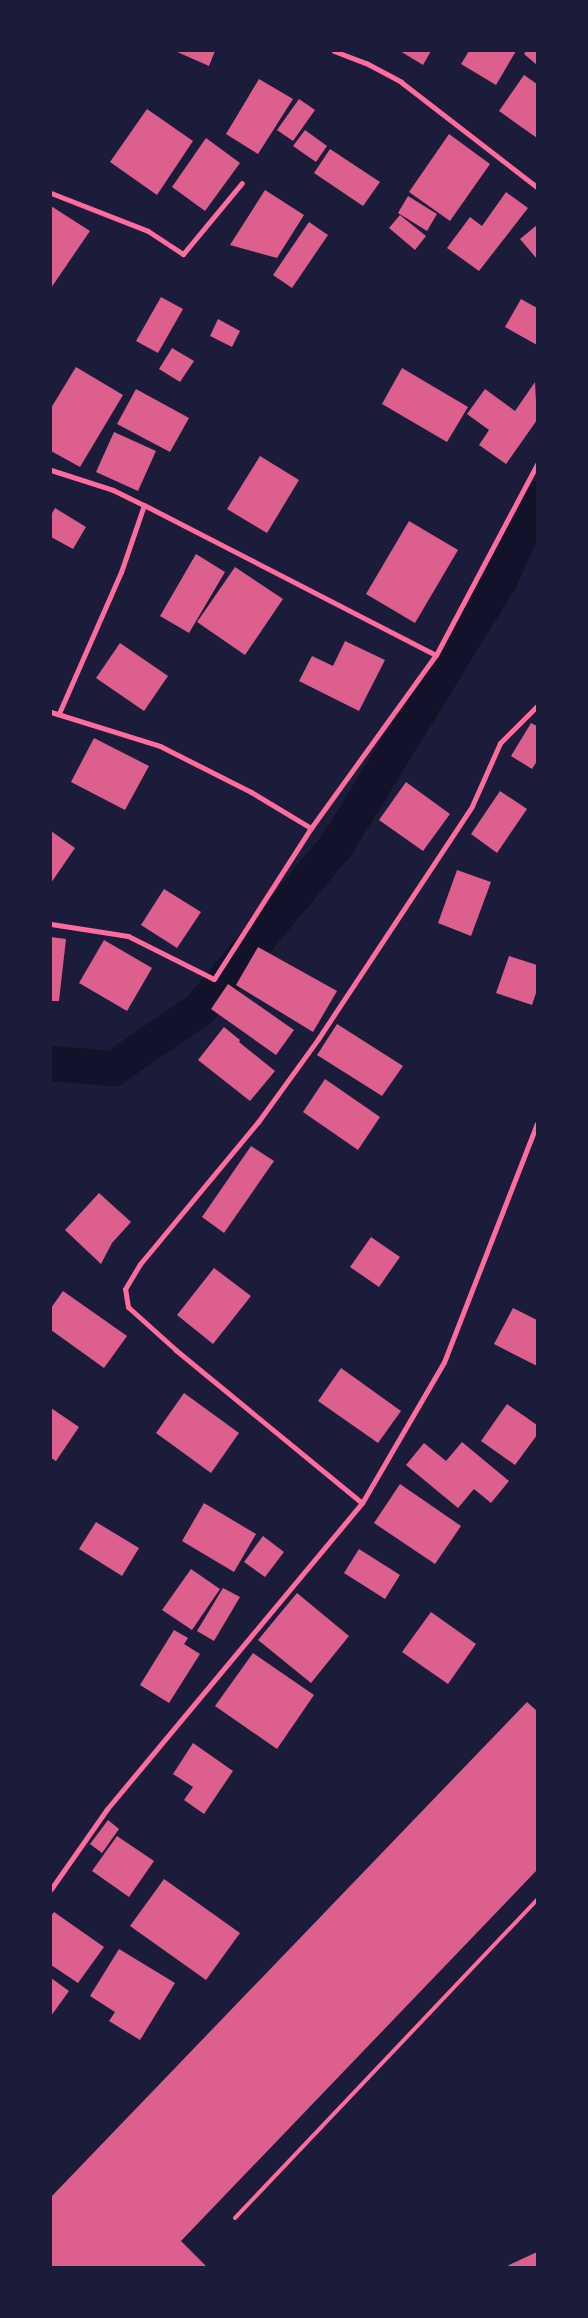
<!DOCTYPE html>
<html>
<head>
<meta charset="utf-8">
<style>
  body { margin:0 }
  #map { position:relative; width:588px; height:2318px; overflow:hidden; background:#1b1b3a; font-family:"Space Grotesk",sans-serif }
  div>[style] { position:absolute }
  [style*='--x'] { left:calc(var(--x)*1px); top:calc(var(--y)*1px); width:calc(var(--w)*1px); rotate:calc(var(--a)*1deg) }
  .canal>* { height:35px; margin:-17.5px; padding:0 17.5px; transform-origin:17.5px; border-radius:17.5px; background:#12122b }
  .building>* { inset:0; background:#dd5f8e }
  .service>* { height:4px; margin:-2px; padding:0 2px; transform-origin:2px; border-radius:2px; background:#ff6b9d }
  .minor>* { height:5px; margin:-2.5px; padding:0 2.5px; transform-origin:2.5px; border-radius:2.5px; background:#ff6b9d }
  span { translate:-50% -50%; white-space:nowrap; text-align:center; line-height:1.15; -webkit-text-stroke:4px #1b1b3a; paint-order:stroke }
  .frame { position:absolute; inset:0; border:52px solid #1b1b3a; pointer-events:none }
</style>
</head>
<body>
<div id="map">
  <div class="canal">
    <div style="--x:51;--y:1063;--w:62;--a:4.6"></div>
    <div style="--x:113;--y:1068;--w:106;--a:-34.6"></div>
    <div style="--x:200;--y:1008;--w:212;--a:-50.2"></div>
    <div style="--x:336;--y:845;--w:313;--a:-58.4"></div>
    <div style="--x:500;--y:578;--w:88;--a:-65.2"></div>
  </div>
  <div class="building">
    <div style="clip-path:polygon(175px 51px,215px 51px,209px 66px)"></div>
    <div style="clip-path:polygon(400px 51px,431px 51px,423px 65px)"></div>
    <div style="clip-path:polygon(469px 51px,516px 51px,496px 85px,461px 64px)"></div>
    <div style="clip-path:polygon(526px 51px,537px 51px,537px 65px,524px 54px)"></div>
    <div style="clip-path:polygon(524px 75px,537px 84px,537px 138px,499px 111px)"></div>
    <div style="clip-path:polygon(259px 79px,293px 99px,258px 154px,226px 134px)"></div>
    <div style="clip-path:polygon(299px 99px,315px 110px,293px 141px,277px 130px)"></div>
    <div style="clip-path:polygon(147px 109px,193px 141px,157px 195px,110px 162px)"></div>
    <div style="clip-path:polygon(305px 130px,327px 146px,316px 162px,293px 146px)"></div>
    <div style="clip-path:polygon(449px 134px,490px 164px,450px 221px,409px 192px)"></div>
    <div style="clip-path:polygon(206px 138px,240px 163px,205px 211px,172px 187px)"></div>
    <div style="clip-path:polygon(330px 149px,380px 182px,363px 206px,314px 173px)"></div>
    <div style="clip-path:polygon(265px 190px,304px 215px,277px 258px,230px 245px)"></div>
    <div style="clip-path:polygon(506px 192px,528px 208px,479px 271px,447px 248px,470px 217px,482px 226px)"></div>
    <div style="clip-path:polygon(408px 196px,437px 214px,427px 231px,398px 213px)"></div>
    <div style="clip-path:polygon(51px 206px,90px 231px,51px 288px)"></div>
    <div style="clip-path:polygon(400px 215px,426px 236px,415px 250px,389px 228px)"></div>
    <div style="clip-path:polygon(309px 222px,328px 235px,292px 288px,273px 275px)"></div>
    <div style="clip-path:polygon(537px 225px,537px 259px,520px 239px)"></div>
    <div style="clip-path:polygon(161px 297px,183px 309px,158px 353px,136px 341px)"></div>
    <div style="clip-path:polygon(521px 299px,537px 308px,537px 345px,505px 327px)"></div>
    <div style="clip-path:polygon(218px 319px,240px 331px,232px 347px,210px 336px)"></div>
    <div style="clip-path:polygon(172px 348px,194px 361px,180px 382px,159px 369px)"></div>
    <div style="clip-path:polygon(76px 367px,123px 395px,80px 467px,51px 451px,51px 408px)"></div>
    <div style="clip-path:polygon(402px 368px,468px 407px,447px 442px,382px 404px)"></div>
    <div style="clip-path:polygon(535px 382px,537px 420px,506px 464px,479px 445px,489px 430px,467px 414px,485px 389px,515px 411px)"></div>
    <div style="clip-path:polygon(136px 389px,189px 418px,170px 452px,117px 424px)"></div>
    <div style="clip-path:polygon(114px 432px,156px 451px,138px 491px,96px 472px)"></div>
    <div style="clip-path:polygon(260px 456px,299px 480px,267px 533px,227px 509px)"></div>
    <div style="clip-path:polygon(55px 508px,86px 527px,73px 549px,51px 537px,51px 515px)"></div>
    <div style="clip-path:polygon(409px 521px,458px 550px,415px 623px,366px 594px)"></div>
    <div style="clip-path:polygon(196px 554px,225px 572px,189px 633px,160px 616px)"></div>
    <div style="clip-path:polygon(235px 567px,283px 599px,245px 655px,197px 622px)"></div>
    <div style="clip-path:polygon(345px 641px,385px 660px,359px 711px,299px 681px,312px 656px,333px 666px)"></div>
    <div style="clip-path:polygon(120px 643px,168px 676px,144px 711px,96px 678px)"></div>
    <div style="clip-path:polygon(531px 723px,537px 726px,537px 761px,532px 769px,511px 756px)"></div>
    <div style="clip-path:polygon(94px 738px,149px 766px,125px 810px,71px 782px)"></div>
    <div style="clip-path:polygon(406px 782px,450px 814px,423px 851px,379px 820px)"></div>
    <div style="clip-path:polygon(500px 791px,527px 809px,497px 853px,471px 834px)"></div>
    <div style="clip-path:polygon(51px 831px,75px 848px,51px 883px)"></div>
    <div style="clip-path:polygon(457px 870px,491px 882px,471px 936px,438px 923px)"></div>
    <div style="clip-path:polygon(164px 889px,201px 912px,177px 948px,141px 925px)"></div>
    <div style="clip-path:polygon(51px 937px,66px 939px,59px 1001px,51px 1001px)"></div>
    <div style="clip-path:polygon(104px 940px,152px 968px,127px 1011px,79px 983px)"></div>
    <div style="clip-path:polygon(258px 947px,337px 991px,313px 1032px,236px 985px)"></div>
    <div style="clip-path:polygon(509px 956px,537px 965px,537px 990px,532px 1005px,496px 993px)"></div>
    <div style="clip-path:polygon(228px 984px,294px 1030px,276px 1055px,211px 1009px)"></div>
    <div style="clip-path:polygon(337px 1024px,403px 1066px,382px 1096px,317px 1055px)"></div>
    <div style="clip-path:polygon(224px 1027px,240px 1040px,239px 1042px,275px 1071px,250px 1101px,198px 1060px)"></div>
    <div style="clip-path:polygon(325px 1079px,380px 1117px,358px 1150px,303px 1112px)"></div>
    <div style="clip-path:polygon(251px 1146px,274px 1161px,224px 1233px,202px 1217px)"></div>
    <div style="clip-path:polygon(99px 1193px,131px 1222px,112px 1243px,101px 1264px,65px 1230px)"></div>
    <div style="clip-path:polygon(371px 1237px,400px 1257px,379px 1287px,350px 1267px)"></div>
    <div style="clip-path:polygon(214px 1268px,251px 1296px,213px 1344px,177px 1315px)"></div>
    <div style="clip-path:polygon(63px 1291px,127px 1336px,104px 1368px,51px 1330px,51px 1308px)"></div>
    <div style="clip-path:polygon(513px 1308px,537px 1320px,537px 1366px,494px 1344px)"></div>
    <div style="clip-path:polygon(341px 1368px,401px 1411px,378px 1443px,318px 1401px)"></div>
    <div style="clip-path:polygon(184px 1393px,239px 1433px,211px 1473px,156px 1433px)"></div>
    <div style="clip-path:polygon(507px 1404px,537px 1425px,537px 1435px,515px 1465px,481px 1441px)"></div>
    <div style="clip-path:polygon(51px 1408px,79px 1427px,56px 1461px,51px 1458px)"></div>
    <div style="clip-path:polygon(462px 1442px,509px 1481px,491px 1503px,474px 1489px,458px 1508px,406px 1465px,424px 1443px,446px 1461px)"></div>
    <div style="clip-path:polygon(400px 1484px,461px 1526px,435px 1564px,374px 1523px)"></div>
    <div style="clip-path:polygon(204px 1503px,256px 1534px,234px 1572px,182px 1541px)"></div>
    <div style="clip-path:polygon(96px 1522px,139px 1548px,122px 1576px,79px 1549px)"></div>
    <div style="clip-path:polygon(263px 1536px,284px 1552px,265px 1577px,244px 1562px)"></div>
    <div style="clip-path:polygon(359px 1549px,400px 1575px,385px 1599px,344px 1573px)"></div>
    <div style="clip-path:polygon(191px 1569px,220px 1589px,192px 1630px,162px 1610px)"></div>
    <div style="clip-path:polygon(223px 1588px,240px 1597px,214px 1641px,197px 1631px)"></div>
    <div style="clip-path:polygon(297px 1593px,349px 1636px,311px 1683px,258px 1640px)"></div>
    <div style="clip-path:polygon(431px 1612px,476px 1644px,448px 1684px,402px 1652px)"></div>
    <div style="clip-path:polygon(174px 1630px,188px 1638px,184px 1644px,200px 1654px,169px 1703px,140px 1685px)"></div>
    <div style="clip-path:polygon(253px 1653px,314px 1695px,277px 1749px,215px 1706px)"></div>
    <div style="clip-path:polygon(527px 1702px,537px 1711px,537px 1870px,181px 2241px,207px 2267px,51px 2267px,51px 2197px)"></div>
    <div style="clip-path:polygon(193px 1743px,233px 1771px,204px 1814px,184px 1800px,193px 1787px,173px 1774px)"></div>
    <div style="clip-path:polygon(108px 1820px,119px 1829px,102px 1853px,90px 1844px)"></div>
    <div style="clip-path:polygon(117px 1836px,154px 1861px,129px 1897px,92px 1871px)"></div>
    <div style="clip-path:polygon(164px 1879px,240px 1933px,206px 1980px,130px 1926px)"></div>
    <div style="clip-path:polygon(54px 1912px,104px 1947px,78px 1983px,51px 1965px,51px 1916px)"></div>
    <div style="clip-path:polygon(119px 1949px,175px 1983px,140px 2040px,109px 2021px,115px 2012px,90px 1996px)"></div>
    <div style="clip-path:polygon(51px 1978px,69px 1991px,51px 2016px)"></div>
    <div style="clip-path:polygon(537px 2252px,537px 2267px,505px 2267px)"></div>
  </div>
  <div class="service">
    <div style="--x:235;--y:2218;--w:439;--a:-46.5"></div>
  </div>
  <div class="minor">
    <div style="--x:334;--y:51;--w:34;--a:21"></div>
    <div style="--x:366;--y:63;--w:40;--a:28"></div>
    <div style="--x:401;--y:82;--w:172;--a:37.7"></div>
    <div style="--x:51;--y:193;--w:104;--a:21.4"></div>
    <div style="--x:148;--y:231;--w:42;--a:33.3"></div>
    <div style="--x:183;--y:254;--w:92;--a:-50.3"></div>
    <div style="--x:51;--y:470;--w:65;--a:17.9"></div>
    <div style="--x:113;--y:490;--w:34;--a:26"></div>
    <div style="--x:144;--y:505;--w:71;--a:108.9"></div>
    <div style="--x:121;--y:572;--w:154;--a:113.7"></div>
    <div style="--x:144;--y:505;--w:328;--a:27.2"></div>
    <div style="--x:51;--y:712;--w:114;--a:17.3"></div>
    <div style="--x:160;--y:746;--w:102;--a:26.8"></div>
    <div style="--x:251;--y:792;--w:70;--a:31"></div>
    <div style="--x:51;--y:924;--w:78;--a:8.9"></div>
    <div style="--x:128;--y:936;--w:96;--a:26.6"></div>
    <div style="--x:214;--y:979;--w:179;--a:-57.3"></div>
    <div style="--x:311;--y:828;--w:213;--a:-54.2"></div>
    <div style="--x:436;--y:655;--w:216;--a:-62.1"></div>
    <div style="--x:362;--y:1503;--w:241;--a:-140.6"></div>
    <div style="--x:176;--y:1350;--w:64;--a:-138.1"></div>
    <div style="--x:128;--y:1307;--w:18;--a:-99"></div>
    <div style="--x:125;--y:1289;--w:29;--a:-59"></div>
    <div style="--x:140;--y:1264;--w:185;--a:-50.3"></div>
    <div style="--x:258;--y:1122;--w:102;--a:-54.1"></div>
    <div style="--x:318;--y:1039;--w:279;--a:-56.5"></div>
    <div style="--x:472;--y:806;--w:69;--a:-66"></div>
    <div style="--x:500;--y:743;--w:52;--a:-45"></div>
    <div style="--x:51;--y:1889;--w:98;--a:-55"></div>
    <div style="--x:107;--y:1809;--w:398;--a:-50.2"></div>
    <div style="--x:362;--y:1503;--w:163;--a:-59.8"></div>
    <div style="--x:444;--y:1362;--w:256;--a:-68.7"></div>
  </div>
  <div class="frame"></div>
</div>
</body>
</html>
